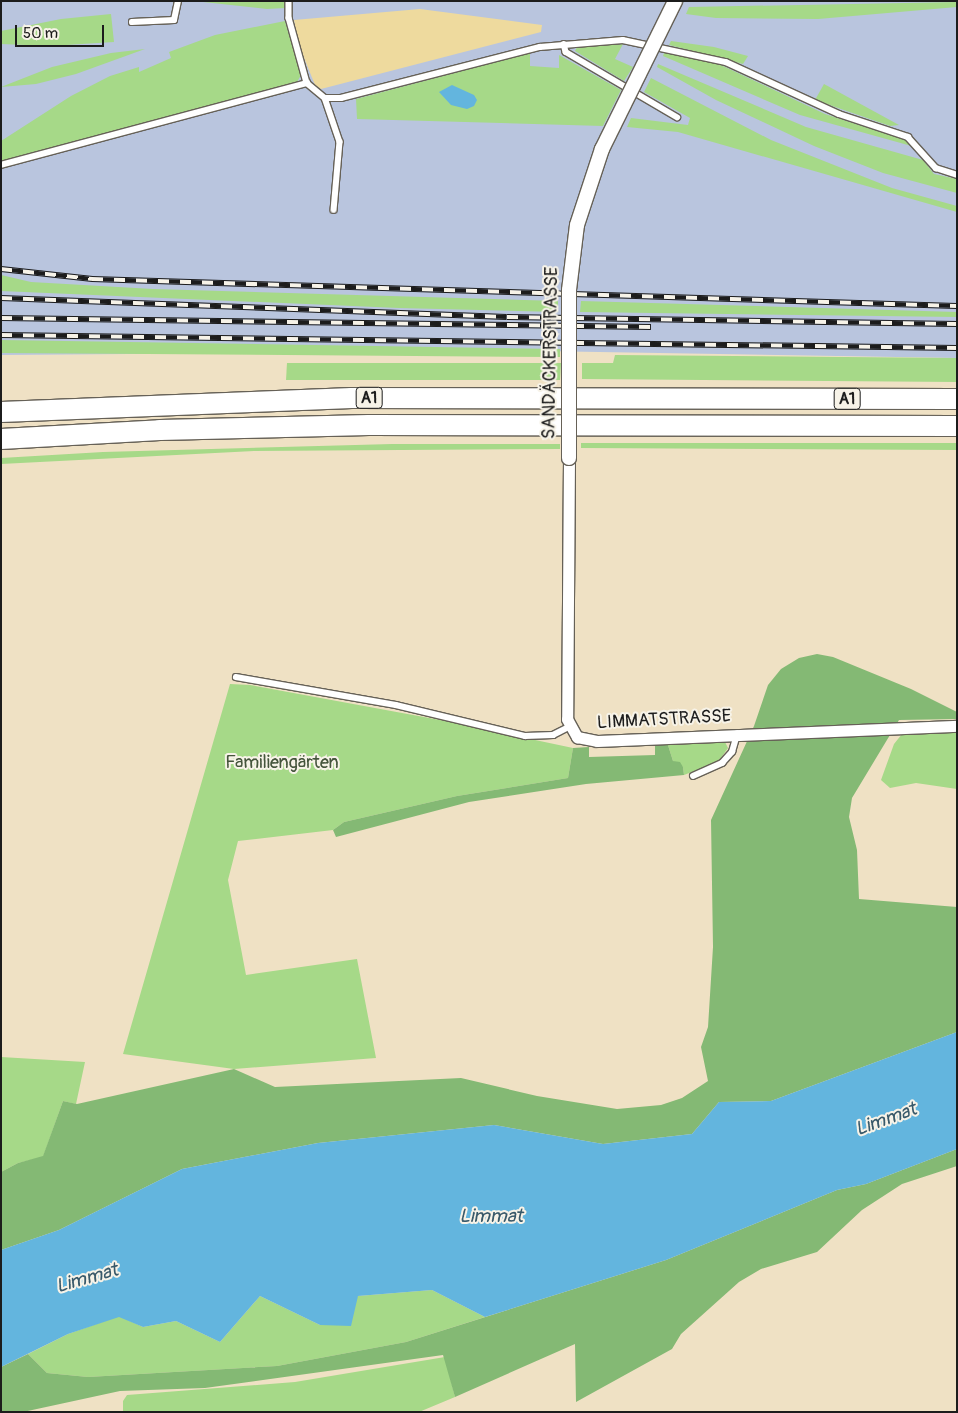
<!DOCTYPE html>
<html>
<head>
<meta charset="utf-8">
<style>
  body { margin:0 }
  #map { position:relative; width:958px; height:1413px; overflow:hidden; background:#efe1c4; font-family:Pangolin,sans-serif }
  div>[style] { position:absolute }
  [style*='--x'] { left:calc(var(--x)*1px); top:calc(var(--y)*1px); width:calc(var(--w)*1px); rotate:calc(var(--a)*1deg) }
  .industrial>* { inset:0; background:#b9c5de }
  .green>* { inset:0; background:#a6d988 }
  .forest>* { inset:0; background:#84b974 }
  .sand>* { inset:0; background:#eeda9e }
  .water>* { inset:0; background:#63b5de }
  .roads { filter:drop-shadow(1px 0 #666157) drop-shadow(-1px 0 #666157) drop-shadow(0 1px #666157) drop-shadow(0 -1px #666157) }
  .service>* { height:5.5px; margin:-2.75px; padding:0 2.75px; transform-origin:2.75px; border-radius:2.75px; background:#fff }
  .minor>* { height:11px; margin:-5.5px; padding:0 5.5px; transform-origin:5.5px; border-radius:5.5px; background:#fff }
  .motorway>* { height:20px; margin:-10px; padding:0 10px; transform-origin:10px; border-radius:10px; background:#fff }
  .rail>* { height:5.5px; margin-top:-2.75px; transform-origin:0; background:repeating-linear-gradient(90deg,#f7f3e8 0 11px,#1c1c1c 0 22px); box-sizing:border-box; border-block:1px solid #1c1c1c }
  .bridges { filter:drop-shadow(1px 0 #666157) drop-shadow(-1px 0 #666157) drop-shadow(0 1px #666157) drop-shadow(0 -1px #666157) }
  .tertiary-bridge>* { height:14px; margin:-7px; padding:0 7px; transform-origin:7px; border-radius:7px; background:#fff }
  span { translate:-50% -50%; white-space:nowrap; text-align:center; line-height:1.15; -webkit-text-stroke:4px #f7f3e8; paint-order:stroke }
  .shield-label span { padding:1px 4px; background:#f7f3e8; border:1px solid; border-radius:4px; -webkit-text-stroke-width:0 }
  .shield-label { font-size:16px; color:#1c1c1c; font-weight:700 }
  .street-label { font-size:18px; color:#1c1c1c }
  .park-label { font-size:18px; color:#45553c }
  .water-label { font-size:19px; color:#38596a; font-style:italic }
  .frame { position:absolute; inset:0; border:2px solid #1c1c1c; pointer-events:none }
  .scale { position:absolute; left:15px; top:25px; width:89px; height:22px; box-sizing:border-box; border:2px solid #1c1c1c; border-top:0; padding-left:6px; font-size:15px; line-height:18px; white-space:nowrap; color:#1c1c1c; -webkit-text-stroke:4px #f7f3e8; paint-order:stroke }
</style>
</head>
<body>
<div id="map">
  <div class="industrial">
    <div style="clip-path:polygon(1px 1px,957px 1px,957px 358px,539px 351px,1px 355px,1px 286px,26px 282px,1px 276px)"></div>
  </div>
  <div class="green">
    <div style="clip-path:polygon(194px 1px,286px 1px,285px 8px,267px 9px)"></div>
    <div style="clip-path:polygon(957px 2px,957px 7px,818px 19px,716px 18px,686px 14px,689px 7px)"></div>
    <div style="clip-path:polygon(111px 14px,114px 42px,50px 46px,1px 44px,1px 31px,61px 19px)"></div>
    <div style="clip-path:polygon(285px 21px,301px 75px,296px 84px,1px 161px,1px 141px,71px 96px,110px 76px,139px 67px,139px 72px,171px 58px,169px 52px,215px 35px)"></div>
    <div style="clip-path:polygon(671px 41px,714px 47px,748px 56px,743px 64px,669px 45px)"></div>
    <div style="clip-path:polygon(623px 44px,615px 59px,633px 67px,624px 81px,575px 51px,577px 47px)"></div>
    <div style="clip-path:polygon(145px 49px,76px 74px,36px 84px,1px 87px,52px 67px,111px 53px)"></div>
    <div style="clip-path:polygon(665px 50px,721px 65px,825px 114px,908px 141px,915px 147px,800px 115px,663px 56px)"></div>
    <div style="clip-path:polygon(530px 53px,530px 66px,559px 68px,559px 55px,621px 90px,603px 126px,357px 119px,356px 99px)"></div>
    <div style="clip-path:polygon(658px 64px,806px 127px,923px 160px,934px 174px,957px 179px,957px 193px,883px 173px,814px 146px,716px 100px,657px 67px)"></div>
    <div style="clip-path:polygon(651px 78px,771px 140px,892px 188px,957px 206px,957px 212px,678px 132px,627px 127px,631px 118px,688px 125px,690px 118px,644px 92px)"></div>
    <div style="clip-path:polygon(824px 84px,899px 125px,890px 126px,815px 100px)"></div>
    <div style="clip-path:polygon(1px 275px,31px 282px,153px 289px,558px 301px,558px 312px,399px 308px,1px 291px)"></div>
    <div style="clip-path:polygon(581px 301px,957px 312px,957px 317px,580px 312px)"></div>
    <div style="clip-path:polygon(1px 340px,560px 349px,560px 357px,1px 353px)"></div>
    <div style="clip-path:polygon(615px 355px,957px 358px,957px 382px,582px 379px,582px 363px,613px 363px)"></div>
    <div style="clip-path:polygon(287px 363px,561px 363px,560px 380px,286px 380px)"></div>
    <div style="clip-path:polygon(581px 443px,957px 443px,957px 450px,581px 448px)"></div>
    <div style="clip-path:polygon(392px 444px,560px 444px,560px 449px,254px 451px,1px 464px,1px 458px,103px 452px)"></div>
    <div style="clip-path:polygon(230px 684px,250px 685px,451px 722px,573px 748px,568px 778px,457px 796px,344px 822px,333px 830px,238px 841px,228px 880px,246px 975px,357px 959px,376px 1058px,234px 1069px,123px 1054px)"></div>
    <div style="clip-path:polygon(957px 730px,957px 789px,916px 783px,890px 788px,881px 780px,894px 744px,902px 734px)"></div>
    <div style="clip-path:polygon(724px 740px,728px 748px,718px 762px,684px 775px,683px 767px,673px 761px,667px 742px)"></div>
    <div style="clip-path:polygon(1px 1057px,85px 1062px,76px 1104px,63px 1101px,43px 1157px,18px 1163px,1px 1172px)"></div>
    <div style="clip-path:polygon(432px 1290px,485px 1317px,406px 1342px,277px 1366px,88px 1377px,47px 1373px,28px 1354px,68px 1334px,119px 1316px,143px 1327px,176px 1321px,220px 1342px,260px 1296px,320px 1325px,358px 1296px)"></div>
    <div style="clip-path:polygon(445px 1357px,455px 1397px,419px 1412px,123px 1412px,123px 1401px,127px 1395px,295px 1382px)"></div>
  </div>
  <div class="forest">
    <div style="clip-path:polygon(817px 654px,833px 657px,911px 689px,957px 712px,957px 719px,899px 720px,852px 798px,849px 817px,857px 850px,859px 899px,957px 907px,957px 1032px,771px 1101px,719px 1102px,692px 1134px,603px 1144px,494px 1125px,318px 1143px,182px 1169px,59px 1230px,1px 1250px,1px 1172px,18px 1163px,43px 1156px,63px 1101px,77px 1104px,234px 1069px,275px 1087px,461px 1078px,537px 1096px,617px 1109px,661px 1105px,682px 1098px,708px 1081px,701px 1047px,708px 1027px,713px 947px,711px 820px,754px 726px,768px 685px,781px 669px,799px 658px)"></div>
    <div style="clip-path:polygon(667px 742px,673px 761px,680px 762px,683px 767px,684px 775px,586px 784px,469px 802px,336px 837px,333px 830px,344px 822px,457px 796px,568px 778px,573px 748px,589px 747px,589px 757px,655px 755px,655px 744px)"></div>
    <div style="clip-path:polygon(957px 1149px,957px 1166px,902px 1184px,862px 1210px,817px 1252px,761px 1269px,739px 1282px,681px 1334px,672px 1349px,576px 1402px,575px 1344px,455px 1397px,443px 1355px,205px 1388px,120px 1391px,23px 1412px,1px 1412px,1px 1367px,28px 1354px,47px 1373px,88px 1377px,277px 1366px,406px 1342px,666px 1260px,837px 1190px,866px 1184px)"></div>
  </div>
  <div class="sand">
    <div style="clip-path:polygon(420px 9px,542px 25px,541px 32px,321px 89px,315px 85px,298px 43px,294px 20px)"></div>
  </div>
  <div class="water">
    <div style="clip-path:polygon(452px 85px,474px 95px,477px 100px,474px 106px,467px 109px,451px 105px,439px 92px)"></div>
    <div style="clip-path:polygon(957px 1032px,957px 1149px,866px 1184px,837px 1190px,666px 1260px,485px 1317px,432px 1290px,358px 1296px,351px 1326px,320px 1325px,260px 1296px,220px 1342px,176px 1321px,143px 1327px,119px 1317px,68px 1334px,1px 1367px,1px 1250px,59px 1230px,182px 1169px,318px 1143px,494px 1125px,603px 1144px,692px 1134px,719px 1102px,771px 1101px)"></div>
  </div>
  <div class="roads">
    <div class="service">
      <div style="--x:289;--y:1;--w:17;--a:90"></div>
      <div style="--x:289;--y:18;--w:67;--a:74.5"></div>
      <div style="--x:307;--y:83;--w:23;--a:40"></div>
      <div style="--x:325;--y:98;--w:16;--a:0"></div>
      <div style="--x:341;--y:98;--w:205;--a:-14.4"></div>
      <div style="--x:540;--y:47;--w:83;--a:-4.8"></div>
      <div style="--x:623;--y:40;--w:105;--a:12.1"></div>
      <div style="--x:726;--y:62;--w:124;--a:24.7"></div>
      <div style="--x:839;--y:114;--w:73;--a:18.4"></div>
      <div style="--x:908;--y:137;--w:42;--a:47.9"></div>
      <div style="--x:936;--y:168;--w:22;--a:18"></div>
      <div style="--x:132;--y:22;--w:42;--a:-2.7"></div>
      <div style="--x:174;--y:20;--w:19;--a:-78"></div>
      <div style="--x:564;--y:44;--w:8;--a:76"></div>
      <div style="--x:566;--y:52;--w:129;--a:30.4"></div>
      <div style="--x:325;--y:98;--w:46;--a:71.2"></div>
      <div style="--x:340;--y:142;--w:68;--a:95"></div>
      <div style="--x:1;--y:165;--w:317;--a:-15"></div>
      <div style="--x:236;--y:677;--w:162;--a:9.9"></div>
      <div style="--x:396;--y:705;--w:133;--a:13.5"></div>
      <div style="--x:525;--y:736;--w:28;--a:-2"></div>
      <div style="--x:553;--y:735;--w:18;--a:-27"></div>
      <div style="--x:693;--y:776;--w:32;--a:-24"></div>
      <div style="--x:722;--y:763;--w:15;--a:-48"></div>
      <div style="--x:732;--y:752;--w:19;--a:-74"></div>
    </div>
    <div class="minor">
      <div style="--x:569;--y:458;--w:261;--a:90.4"></div>
      <div style="--x:567;--y:719;--w:21;--a:61"></div>
      <div style="--x:577;--y:737;--w:20;--a:11"></div>
      <div style="--x:597;--y:741;--w:360;--a:-2.4"></div>
    </div>
    <div class="motorway">
      <div style="--x:1;--y:412;--w:351;--a:-2.3"></div>
      <div style="--x:352;--y:398;--w:605;--a:0.09"></div>
      <div style="--x:1;--y:439;--w:159;--a:-3.2"></div>
      <div style="--x:160;--y:430;--w:209;--a:-1.4"></div>
      <div style="--x:369;--y:425;--w:588;--a:0.1"></div>
    </div>
  </div>
  <div class="rail">
    <div style="--x:1;--y:269;--w:92;--a:6.3"></div>
    <div style="--x:92;--y:279;--w:865;--a:1.79"></div>
    <div style="--x:1;--y:298;--w:506;--a:2.15"></div>
    <div style="--x:507;--y:317;--w:450;--a:0.9"></div>
    <div style="--x:1;--y:318;--w:650;--a:0.79"></div>
    <div style="--x:1;--y:335;--w:956;--a:0.78"></div>
  </div>
  <div class="bridges">
    <div class="tertiary-bridge">
      <div style="--x:569;--y:458;--w:168;--a:-90"></div>
      <div style="--x:569;--y:290;--w:65;--a:-83"></div>
      <div style="--x:577;--y:225;--w:80;--a:-71.8"></div>
      <div style="--x:602;--y:149;--w:165;--a:-63.7"></div>
    </div>
  </div>
  <div class="shield-label">
    <span style="left:369px;top:398px">A1</span>
    <span style="left:847px;top:399px">A1</span>
  </div>
  <div class="street-label">
    <span style="left:551px;top:353px;rotate:-89deg">SANDÄCKERSTRASSE</span>
    <span style="left:664px;top:720px;rotate:-3deg">LIMMATSTRASSE</span>
  </div>
  <div class="park-label">
    <span style="left:282px;top:763px">Familiengärten</span>
  </div>
  <div class="water-label">
    <span style="left:886px;top:1120px;rotate:-20deg">Limmat</span>
    <span style="left:491px;top:1217px">Limmat</span>
    <span style="left:87px;top:1279px;rotate:-16deg">Limmat</span>
  </div>
  <div class="frame"></div>
  <div class="scale">50 m</div>
</div>
</body>
</html>
